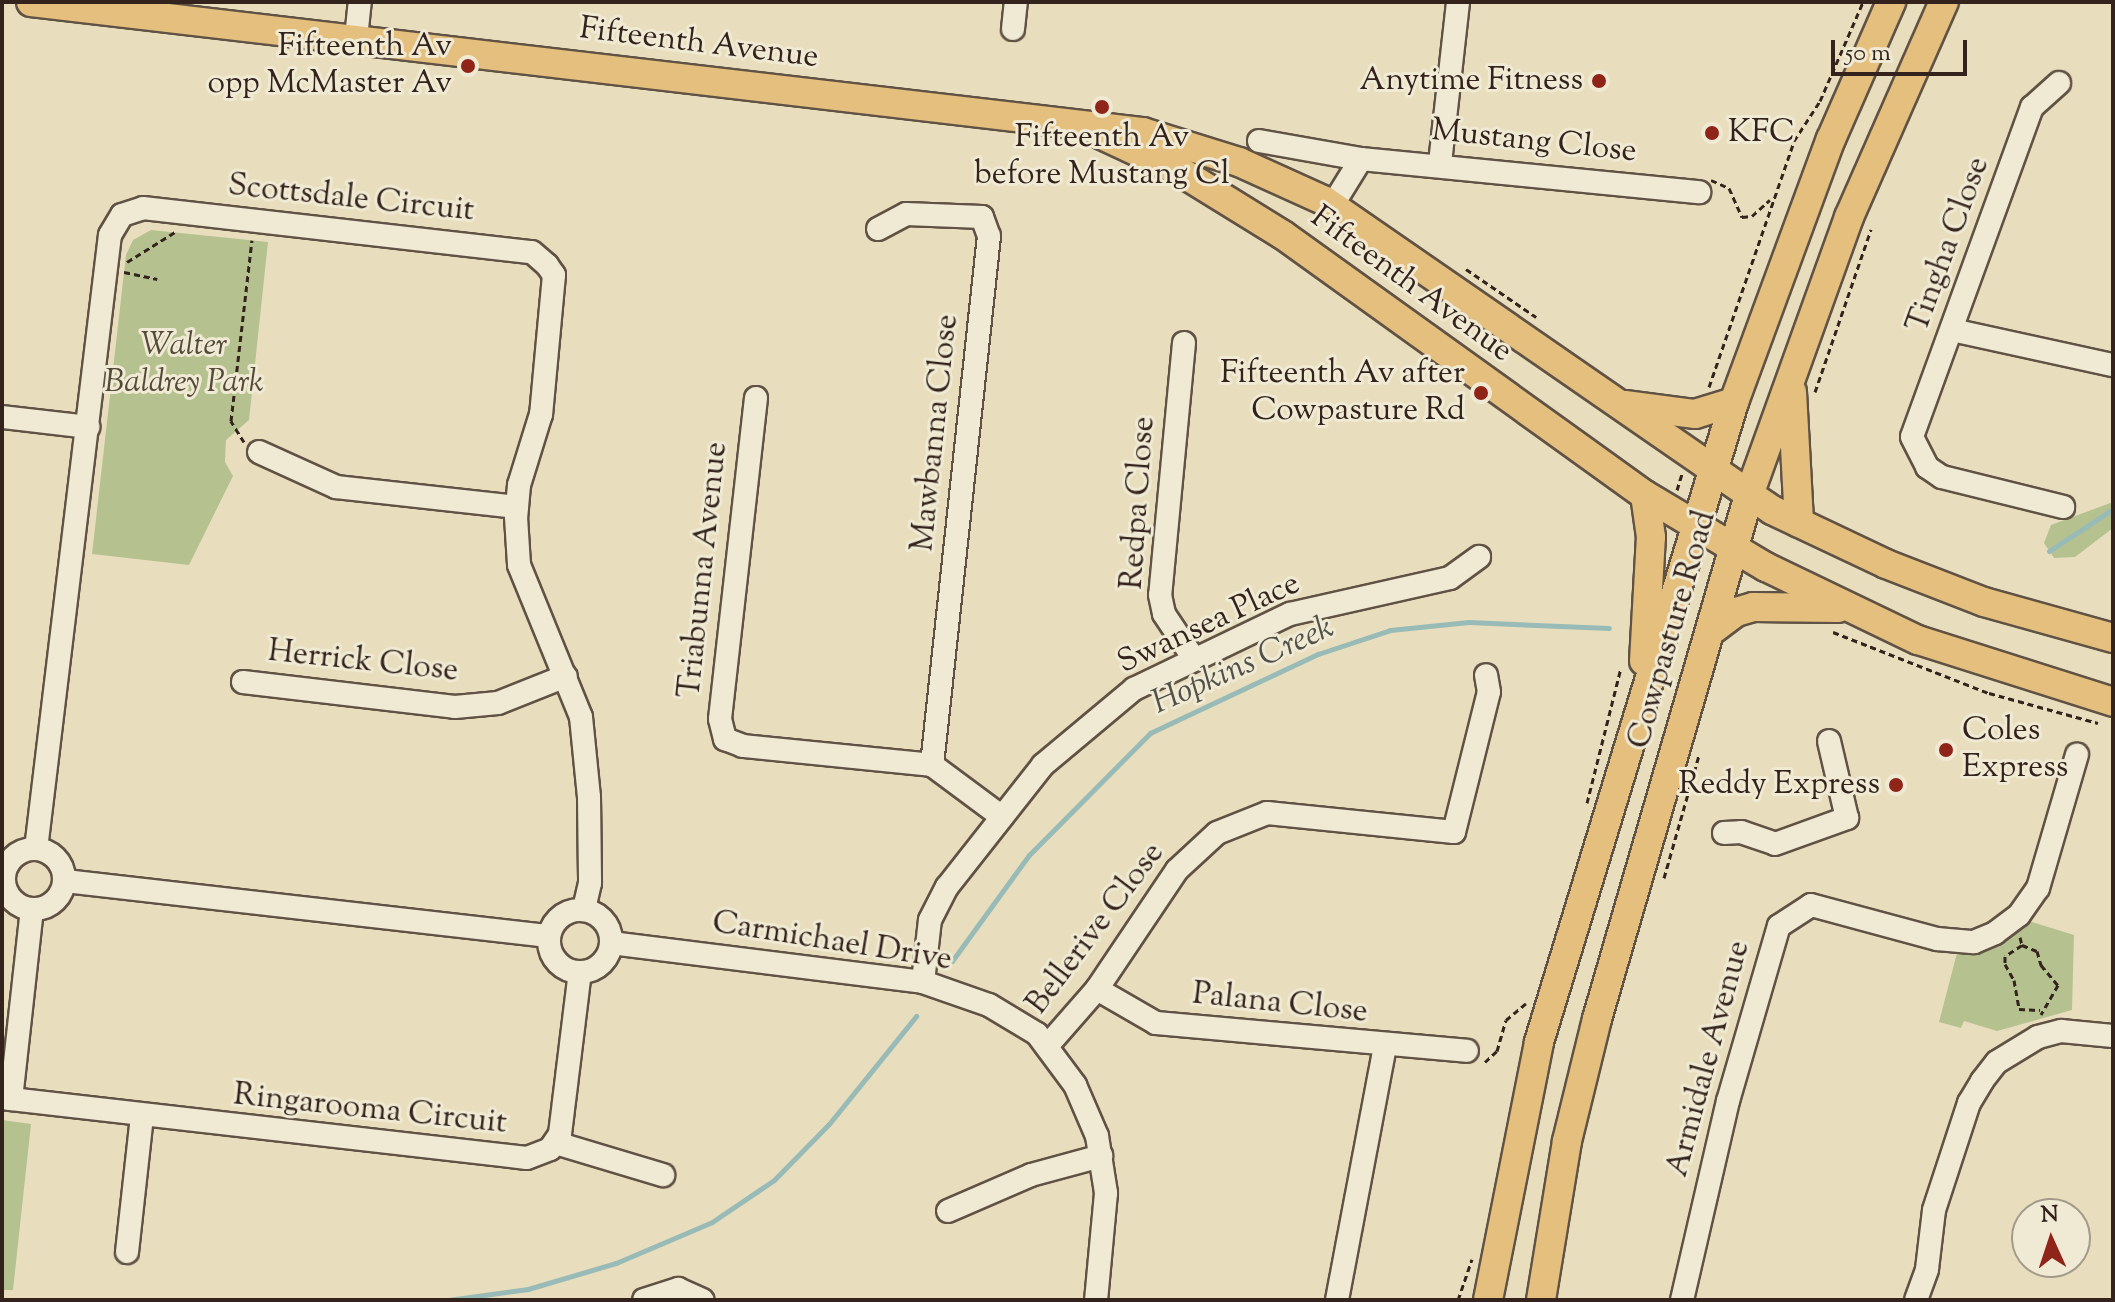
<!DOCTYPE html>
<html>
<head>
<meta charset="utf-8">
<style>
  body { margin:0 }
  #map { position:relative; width:2115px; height:1302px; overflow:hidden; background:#e8debd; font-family:"Sorts Mill Goudy",serif }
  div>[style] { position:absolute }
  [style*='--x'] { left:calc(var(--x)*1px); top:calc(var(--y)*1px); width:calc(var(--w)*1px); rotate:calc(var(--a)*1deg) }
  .green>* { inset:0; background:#b6c190 }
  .stream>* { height:5px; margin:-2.5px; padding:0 2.5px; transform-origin:2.5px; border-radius:2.5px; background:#98bbb7 }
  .path>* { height:3px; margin-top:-1.5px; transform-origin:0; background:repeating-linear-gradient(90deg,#33231c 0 6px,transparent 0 10px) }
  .roads { filter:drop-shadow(2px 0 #605244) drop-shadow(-2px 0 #605244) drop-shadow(0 2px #605244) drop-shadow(0 -2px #605244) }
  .minor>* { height:22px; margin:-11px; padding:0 11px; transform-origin:11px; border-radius:11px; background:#f0ead4 }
  .minor>.ring { margin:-11px; padding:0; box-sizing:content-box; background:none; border:22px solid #f0ead4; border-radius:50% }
  .major>* { height:28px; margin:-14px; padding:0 14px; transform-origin:14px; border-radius:14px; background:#e4bf7e }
  .dots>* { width:22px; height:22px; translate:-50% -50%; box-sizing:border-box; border:4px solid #f0ead4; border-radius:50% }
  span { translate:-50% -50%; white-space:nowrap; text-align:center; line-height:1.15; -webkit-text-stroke:6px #f0ead4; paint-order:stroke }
  .street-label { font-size:32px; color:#33231c }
  .poi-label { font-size:32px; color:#33231c }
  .right { translate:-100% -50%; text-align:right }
  .left { translate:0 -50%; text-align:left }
  .park-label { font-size:32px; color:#544a39; font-style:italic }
  .water-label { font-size:34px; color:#51514a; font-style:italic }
  .frame { position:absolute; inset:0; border:4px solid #33231c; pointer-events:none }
  .north { position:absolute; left:2011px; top:1198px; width:80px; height:80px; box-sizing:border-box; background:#f0ead4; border:2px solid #a49a8a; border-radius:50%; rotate:357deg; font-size:22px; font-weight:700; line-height:32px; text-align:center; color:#33231c }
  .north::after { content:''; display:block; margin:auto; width:28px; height:36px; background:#8f2418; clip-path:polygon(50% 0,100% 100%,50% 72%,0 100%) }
  .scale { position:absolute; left:1831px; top:40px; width:136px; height:36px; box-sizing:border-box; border:4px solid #33231c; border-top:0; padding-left:10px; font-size:24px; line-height:28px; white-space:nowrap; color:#33231c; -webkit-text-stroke:6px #f0ead4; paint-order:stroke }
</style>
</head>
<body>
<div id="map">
  <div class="green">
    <div style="clip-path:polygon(151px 230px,268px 242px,249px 420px,226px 440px,225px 462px,233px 476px,189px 565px,92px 554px,126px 255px,133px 240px)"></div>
    <div style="clip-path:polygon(2113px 502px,2113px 528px,2075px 557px,2054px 558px,2044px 543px,2051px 525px)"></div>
    <div style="clip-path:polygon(2029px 921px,2074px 935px,2072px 1010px,1997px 1031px,1964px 1021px,1961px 1028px,1939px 1022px,1957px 953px,1989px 947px)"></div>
    <div style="clip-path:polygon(2px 1120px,31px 1124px,13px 1290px,2px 1290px)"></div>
  </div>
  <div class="stream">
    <div style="--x:2049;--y:551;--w:77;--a:-33.3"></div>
    <div style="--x:952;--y:961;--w:131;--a:-54"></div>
    <div style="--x:1029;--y:855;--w:172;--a:-45.2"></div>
    <div style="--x:1150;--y:733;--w:186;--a:-25.2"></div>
    <div style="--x:1318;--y:654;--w:76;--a:-18.4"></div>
    <div style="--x:1390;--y:630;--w:79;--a:-5.8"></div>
    <div style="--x:1469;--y:622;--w:140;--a:2.5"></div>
    <div style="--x:448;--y:1300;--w:81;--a:-7.8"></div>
    <div style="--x:528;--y:1289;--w:92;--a:-16.5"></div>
    <div style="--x:616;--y:1263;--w:104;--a:-23.1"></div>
    <div style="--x:712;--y:1222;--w:75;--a:-34.1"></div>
    <div style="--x:774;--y:1180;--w:78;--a:-45.5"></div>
    <div style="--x:829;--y:1124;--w:139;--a:-51.1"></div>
  </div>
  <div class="path">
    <div style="--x:1711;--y:180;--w:20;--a:24"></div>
    <div style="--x:1729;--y:188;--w:32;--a:66"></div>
    <div style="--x:1742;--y:217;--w:10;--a:-6"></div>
    <div style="--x:1752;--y:216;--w:24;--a:-42"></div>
    <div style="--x:127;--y:262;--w:57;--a:-32"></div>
    <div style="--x:1466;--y:269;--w:85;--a:34.4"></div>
    <div style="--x:124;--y:272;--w:34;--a:12"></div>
    <div style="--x:1709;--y:387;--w:260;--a:-70.9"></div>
    <div style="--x:1794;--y:141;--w:48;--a:-57"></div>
    <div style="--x:1820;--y:101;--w:108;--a:-66.5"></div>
    <div style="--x:1815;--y:392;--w:172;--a:-71"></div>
    <div style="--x:244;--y:442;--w:25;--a:-122"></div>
    <div style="--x:231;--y:421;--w:182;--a:-83.4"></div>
    <div style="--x:1677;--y:490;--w:17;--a:-73"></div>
    <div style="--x:1833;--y:632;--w:168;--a:21.4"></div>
    <div style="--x:1989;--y:693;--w:113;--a:15.4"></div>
    <div style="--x:1587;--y:803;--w:139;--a:-75.9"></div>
    <div style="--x:1664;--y:878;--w:128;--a:-74.1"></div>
    <div style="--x:2020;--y:937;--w:8;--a:76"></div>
    <div style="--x:2022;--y:945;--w:16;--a:22"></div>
    <div style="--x:2037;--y:951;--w:15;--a:74"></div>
    <div style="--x:2041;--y:965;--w:26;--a:50"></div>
    <div style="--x:2058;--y:985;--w:34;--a:120"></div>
    <div style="--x:2022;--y:945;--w:20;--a:147"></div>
    <div style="--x:2005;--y:956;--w:8;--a:90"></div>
    <div style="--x:2005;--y:964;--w:18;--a:61"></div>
    <div style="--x:2014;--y:980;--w:29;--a:80"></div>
    <div style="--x:2019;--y:1009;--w:21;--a:3"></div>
    <div style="--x:1485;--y:1062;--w:16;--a:-43"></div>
    <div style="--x:1497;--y:1051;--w:32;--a:-74"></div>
    <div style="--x:1506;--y:1020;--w:26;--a:-40"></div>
    <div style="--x:1458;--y:1300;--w:43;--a:-71.1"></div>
  </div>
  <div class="roads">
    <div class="minor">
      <div style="--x:1013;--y:29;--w:27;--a:-84"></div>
      <div style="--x:356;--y:38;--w:36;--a:-84"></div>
      <div style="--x:2059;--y:83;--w:36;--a:138"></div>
      <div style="--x:2032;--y:107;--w:351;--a:110"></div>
      <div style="--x:1912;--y:437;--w:34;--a:63"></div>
      <div style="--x:1927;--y:467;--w:18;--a:34"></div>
      <div style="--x:1942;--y:477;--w:125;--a:13.9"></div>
      <div style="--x:1259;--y:141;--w:104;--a:10"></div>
      <div style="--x:1361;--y:159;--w:340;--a:5.6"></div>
      <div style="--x:1440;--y:163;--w:162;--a:-83.6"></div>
      <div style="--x:1332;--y:206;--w:55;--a:-58.3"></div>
      <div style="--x:878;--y:229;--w:32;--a:-28"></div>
      <div style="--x:906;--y:214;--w:76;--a:2.3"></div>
      <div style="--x:982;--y:217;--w:20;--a:70"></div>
      <div style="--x:989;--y:236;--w:532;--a:96.15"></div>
      <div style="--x:1952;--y:330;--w:165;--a:12.3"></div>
      <div style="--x:1184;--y:343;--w:253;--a:95.4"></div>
      <div style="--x:1160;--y:595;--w:19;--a:78"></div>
      <div style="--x:1164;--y:614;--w:54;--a:56.3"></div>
      <div style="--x:756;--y:398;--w:323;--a:96.4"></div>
      <div style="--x:720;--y:719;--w:21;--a:76"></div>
      <div style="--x:725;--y:739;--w:19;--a:21"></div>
      <div style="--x:743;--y:746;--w:190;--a:5.7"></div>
      <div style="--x:932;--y:765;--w:87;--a:36.6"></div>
      <div style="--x:2;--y:417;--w:87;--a:6.6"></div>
      <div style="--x:259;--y:452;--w:85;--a:24.4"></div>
      <div style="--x:336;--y:487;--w:182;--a:6.3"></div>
      <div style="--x:243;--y:682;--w:213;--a:6.7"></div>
      <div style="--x:455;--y:707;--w:43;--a:-5.3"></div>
      <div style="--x:498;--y:703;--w:73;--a:-21.7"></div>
      <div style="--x:1724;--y:833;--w:17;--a:-3"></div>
      <div style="--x:1741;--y:832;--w:36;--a:19"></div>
      <div style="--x:1775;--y:844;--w:77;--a:-19.9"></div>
      <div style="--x:1847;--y:818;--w:79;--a:-103.2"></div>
      <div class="ring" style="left:4px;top:849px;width:38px;height:38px"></div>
      <div style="--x:36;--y:849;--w:618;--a:-83.13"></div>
      <div style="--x:110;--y:235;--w:23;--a:-59"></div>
      <div style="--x:122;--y:215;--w:22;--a:-18"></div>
      <div style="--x:143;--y:208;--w:391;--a:6.5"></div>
      <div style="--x:532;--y:252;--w:20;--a:41"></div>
      <div style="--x:547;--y:265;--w:12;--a:55"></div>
      <div style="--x:554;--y:275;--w:140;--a:95.3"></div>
      <div style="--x:541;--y:414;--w:74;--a:107.2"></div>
      <div style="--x:519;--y:485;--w:32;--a:95"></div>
      <div style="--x:516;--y:517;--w:48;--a:86.4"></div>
      <div style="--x:519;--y:565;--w:164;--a:67.8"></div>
      <div style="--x:581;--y:717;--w:80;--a:84.3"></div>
      <div style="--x:589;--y:797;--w:86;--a:89.3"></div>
      <div style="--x:590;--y:883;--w:28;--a:103"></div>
      <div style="--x:65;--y:881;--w:487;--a:6.5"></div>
      <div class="ring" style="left:549px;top:910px;width:40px;height:40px"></div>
      <div style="--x:611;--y:943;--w:314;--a:7.1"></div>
      <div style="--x:923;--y:982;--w:70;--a:19.2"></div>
      <div style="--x:989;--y:1005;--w:56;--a:31.1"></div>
      <div style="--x:1037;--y:1034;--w:64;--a:53.3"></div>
      <div style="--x:1075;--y:1085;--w:56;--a:66.7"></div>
      <div style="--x:1097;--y:1136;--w:58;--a:81"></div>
      <div style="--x:1106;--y:1193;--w:107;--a:95.3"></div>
      <div style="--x:923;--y:982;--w:62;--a:-83.6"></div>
      <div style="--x:930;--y:920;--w:37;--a:-63"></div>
      <div style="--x:947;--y:887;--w:155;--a:-51.8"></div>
      <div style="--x:1043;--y:765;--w:119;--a:-39.9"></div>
      <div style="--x:1134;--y:689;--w:173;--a:-25.7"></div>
      <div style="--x:1290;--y:614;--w:164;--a:-12.7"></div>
      <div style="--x:1450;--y:578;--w:36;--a:-36"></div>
      <div style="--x:1097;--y:989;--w:68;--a:30"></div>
      <div style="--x:1156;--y:1023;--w:312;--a:5.1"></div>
      <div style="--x:1048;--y:1045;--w:74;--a:-48.8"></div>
      <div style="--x:1097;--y:989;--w:143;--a:-56.1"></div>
      <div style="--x:1177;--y:870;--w:54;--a:-42.8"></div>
      <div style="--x:1217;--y:833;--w:54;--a:-21.8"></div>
      <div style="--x:1267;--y:813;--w:188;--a:5.8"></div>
      <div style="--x:1454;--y:832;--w:144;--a:-76"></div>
      <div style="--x:1489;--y:692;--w:17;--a:-100"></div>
      <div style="--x:2;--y:1098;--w:528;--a:6.52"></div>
      <div style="--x:527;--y:1158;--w:25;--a:-21"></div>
      <div style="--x:550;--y:1149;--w:18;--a:-56"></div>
      <div style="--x:560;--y:1134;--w:163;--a:-83"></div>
      <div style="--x:11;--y:1099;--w:190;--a:-83.7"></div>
      <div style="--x:556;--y:1143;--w:112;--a:16.7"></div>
      <div style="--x:948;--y:1211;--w:90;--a:-23.4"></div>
      <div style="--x:1031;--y:1175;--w:73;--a:-15.2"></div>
      <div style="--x:127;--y:1252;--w:137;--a:-83.7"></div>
      <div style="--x:644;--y:1300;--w:36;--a:-18"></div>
      <div style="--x:678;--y:1289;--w:27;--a:24"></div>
      <div style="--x:1337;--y:1300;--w:258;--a:-79.3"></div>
      <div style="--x:1682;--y:1300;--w:204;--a:-77"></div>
      <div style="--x:1728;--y:1101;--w:182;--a:-73.8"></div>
      <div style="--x:1779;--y:926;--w:38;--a:-33"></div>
      <div style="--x:1811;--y:905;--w:131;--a:15.1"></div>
      <div style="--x:1937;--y:939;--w:37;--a:5"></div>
      <div style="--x:1974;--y:942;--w:23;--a:-23"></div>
      <div style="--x:1995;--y:933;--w:30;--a:-37"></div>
      <div style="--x:2019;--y:915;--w:33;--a:-55"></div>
      <div style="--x:2038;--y:888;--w:139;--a:-73.7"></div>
      <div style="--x:1916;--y:1300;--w:33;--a:-70"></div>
      <div style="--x:1927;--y:1269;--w:59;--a:-83.2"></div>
      <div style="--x:1934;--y:1210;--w:113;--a:-71.9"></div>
      <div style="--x:1969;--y:1103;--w:26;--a:-59"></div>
      <div style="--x:1982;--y:1081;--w:24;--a:-52"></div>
      <div style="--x:1997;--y:1062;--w:48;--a:-31.4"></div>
      <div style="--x:2038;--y:1037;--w:24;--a:-15"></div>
      <div style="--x:2061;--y:1031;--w:52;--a:5.5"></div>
    </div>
    <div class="major">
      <div style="--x:31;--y:2;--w:1120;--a:6.67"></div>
      <div style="--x:1143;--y:132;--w:101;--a:17.4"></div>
      <div style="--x:1239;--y:162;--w:94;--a:24.4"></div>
      <div style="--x:1325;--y:201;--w:543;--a:34.66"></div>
      <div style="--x:1772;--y:510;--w:126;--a:25.3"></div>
      <div style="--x:1886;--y:564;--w:105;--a:21.2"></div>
      <div style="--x:1984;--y:602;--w:134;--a:15.6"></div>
      <div style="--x:1102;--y:135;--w:87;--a:25.1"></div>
      <div style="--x:1181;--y:172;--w:120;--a:31.7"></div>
      <div style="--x:1283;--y:235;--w:446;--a:35.7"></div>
      <div style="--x:1645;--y:495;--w:141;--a:30.8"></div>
      <div style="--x:1766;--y:567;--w:169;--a:25.7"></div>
      <div style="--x:1918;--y:640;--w:205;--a:17.6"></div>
      <div style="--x:1792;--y:392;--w:131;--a:86.9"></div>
      <div style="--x:1625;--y:405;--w:71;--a:7.3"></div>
      <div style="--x:1695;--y:414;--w:41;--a:-17.1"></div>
      <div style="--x:1712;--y:630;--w:30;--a:-37"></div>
      <div style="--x:1736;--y:612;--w:18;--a:-16"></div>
      <div style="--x:1753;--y:607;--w:85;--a:0.7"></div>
      <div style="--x:1644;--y:661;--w:124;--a:-86.8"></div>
      <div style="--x:1651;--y:537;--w:42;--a:-98.1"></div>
      <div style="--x:1488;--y:1300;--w:263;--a:-78.8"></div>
      <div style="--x:1539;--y:1042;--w:669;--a:-73.05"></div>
      <div style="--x:1734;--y:402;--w:280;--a:-69.8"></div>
      <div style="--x:1831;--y:139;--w:150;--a:-66.3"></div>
      <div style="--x:1541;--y:1300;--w:161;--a:-80.7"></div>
      <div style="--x:1567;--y:1141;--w:126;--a:-76.2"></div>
      <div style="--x:1597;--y:1019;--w:546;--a:-73.82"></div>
      <div style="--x:1749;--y:495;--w:295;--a:-70.2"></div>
      <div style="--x:1849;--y:217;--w:235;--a:-66.2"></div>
    </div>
  </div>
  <div class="dots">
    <div style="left:468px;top:66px;background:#8f2418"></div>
    <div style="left:1599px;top:81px;background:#8f2418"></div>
    <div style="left:1102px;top:107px;background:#8f2418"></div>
    <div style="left:1712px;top:133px;background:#8f2418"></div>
    <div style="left:1481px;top:393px;background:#8f2418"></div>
    <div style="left:1946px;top:750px;background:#8f2418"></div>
    <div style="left:1896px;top:785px;background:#8f2418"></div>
  </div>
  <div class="street-label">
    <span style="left:699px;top:44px;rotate:7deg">Fifteenth Avenue</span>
    <span style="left:1534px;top:142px;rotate:6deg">Mustang Close</span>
    <span style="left:351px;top:199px;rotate:6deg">Scottsdale Circuit</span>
    <span style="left:1949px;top:245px;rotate:-70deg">Tingha Close</span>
    <span style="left:1411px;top:285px;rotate:36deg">Fifteenth Avenue</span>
    <span style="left:936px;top:433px;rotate:-84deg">Mawbanna Close</span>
    <span style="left:1139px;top:503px;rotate:-86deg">Redpa Close</span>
    <span style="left:704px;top:570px;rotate:-84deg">Triabunna Avenue</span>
    <span style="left:1209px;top:624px;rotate:-25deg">Swansea Place</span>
    <span style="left:1673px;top:630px;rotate:-74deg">Cowpasture Road</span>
    <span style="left:363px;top:662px;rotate:6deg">Herrick Close</span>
    <span style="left:1096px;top:929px;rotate:-53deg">Bellerive Close</span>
    <span style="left:832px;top:942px;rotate:9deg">Carmichael Drive</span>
    <span style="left:1280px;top:1004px;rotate:6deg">Palana Close</span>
    <span style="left:1709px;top:1059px;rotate:-75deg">Armidale Avenue</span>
    <span style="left:370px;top:1110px;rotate:6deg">Ringarooma Circuit</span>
  </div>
  <div class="poi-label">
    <span class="right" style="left:452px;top:66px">Fifteenth Av<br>opp McMaster Av</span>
    <span class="right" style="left:1583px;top:81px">Anytime Fitness</span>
    <span class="left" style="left:1728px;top:133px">KFC</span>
    <span style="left:1102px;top:157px">Fifteenth Av<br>before Mustang Cl</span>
    <span class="right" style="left:1465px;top:393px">Fifteenth Av after<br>Cowpasture Rd</span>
    <span class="left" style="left:1962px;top:750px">Coles<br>Express</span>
    <span class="right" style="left:1880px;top:785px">Reddy Express</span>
  </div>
  <div class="park-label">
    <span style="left:184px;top:365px">Walter<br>Baldrey Park</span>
  </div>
  <div class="water-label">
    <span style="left:1243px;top:666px;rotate:-24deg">Hopkins Creek</span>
  </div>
  <div class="frame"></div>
  <div class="north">N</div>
  <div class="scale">50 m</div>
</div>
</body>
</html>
